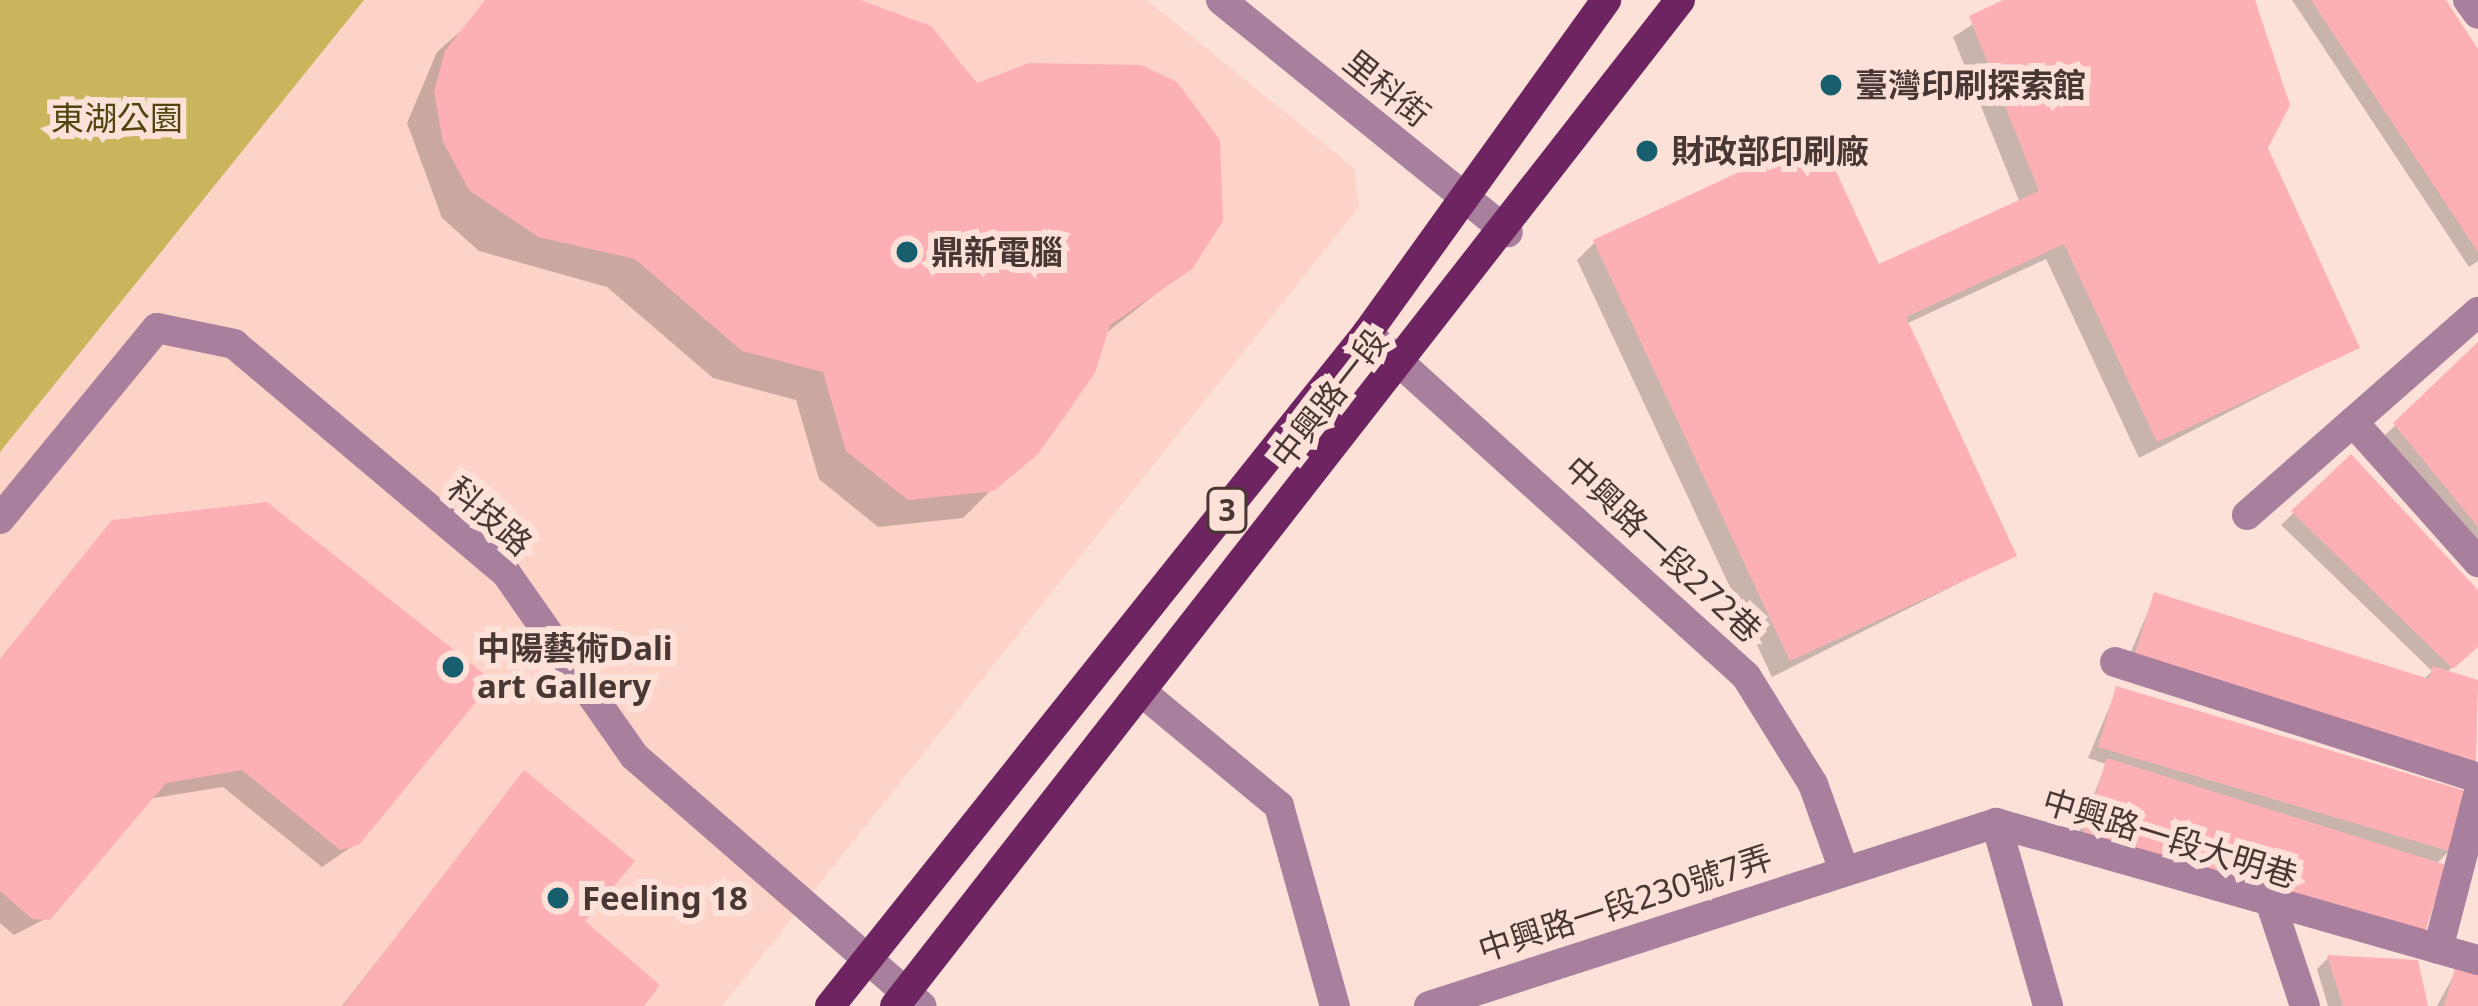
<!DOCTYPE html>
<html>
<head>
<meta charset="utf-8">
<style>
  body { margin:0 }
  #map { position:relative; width:2478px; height:1006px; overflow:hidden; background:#fce1d9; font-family:"Noto Sans","Noto Sans TC",sans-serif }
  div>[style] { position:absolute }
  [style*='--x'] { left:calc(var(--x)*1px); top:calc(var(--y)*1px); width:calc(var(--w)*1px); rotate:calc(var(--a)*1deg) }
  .built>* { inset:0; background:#fdd3c8 }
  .green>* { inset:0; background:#cab55d }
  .shadow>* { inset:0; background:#0003 }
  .building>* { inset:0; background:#fdb0b4 }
  .minor>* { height:30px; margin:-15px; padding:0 15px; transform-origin:15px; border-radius:15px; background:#a97f9e }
  .major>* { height:30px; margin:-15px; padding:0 15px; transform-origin:15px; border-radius:15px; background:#6e2460 }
  .dots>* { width:33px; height:33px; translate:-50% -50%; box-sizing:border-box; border:6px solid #fce1d9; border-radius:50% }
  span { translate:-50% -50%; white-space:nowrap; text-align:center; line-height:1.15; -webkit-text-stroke:12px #fce1d9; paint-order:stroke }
  .shield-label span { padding:3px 9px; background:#fce1d9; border:3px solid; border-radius:9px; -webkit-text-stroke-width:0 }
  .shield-label { font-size:30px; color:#493733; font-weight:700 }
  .poi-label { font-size:33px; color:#493733; font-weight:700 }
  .left { translate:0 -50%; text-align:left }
  .street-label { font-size:33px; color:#493733 }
  .park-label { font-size:33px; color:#51450f }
</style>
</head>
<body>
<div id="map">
  <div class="built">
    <div style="clip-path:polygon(364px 0,1147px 0,1354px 168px,1359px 207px,722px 1006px,0 1006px,0 452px)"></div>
  </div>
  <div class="green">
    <div style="clip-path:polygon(0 0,364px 0,0 452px)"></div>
  </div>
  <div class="shadow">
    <div style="clip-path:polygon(496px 0,855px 0,1190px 267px,1101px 337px,1065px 416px,963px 518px,878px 527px,819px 479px,796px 400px,713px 378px,607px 287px,479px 251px,442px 218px,407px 123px,437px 52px)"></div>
    <div style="clip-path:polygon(2010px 0,2251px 0,2287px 105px,2264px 148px,2356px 347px,2139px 458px,2046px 259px,1906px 324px,2013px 556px,1772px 677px,1577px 260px,1595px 242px,1878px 268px,2020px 203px,1953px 37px)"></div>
    <div style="clip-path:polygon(2292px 0,2442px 0,2478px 55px,2478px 261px,2469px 267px)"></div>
    <div style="clip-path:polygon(2478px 347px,2478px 550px,2383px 437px)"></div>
    <div style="clip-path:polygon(2351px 458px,2478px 594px,2478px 643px,2446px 673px,2478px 684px,2473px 765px,2124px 668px,2155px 595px,2423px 680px,2432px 671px,2281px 525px)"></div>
    <div style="clip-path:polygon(113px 523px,357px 843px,322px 867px,223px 787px,148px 799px,47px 918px,14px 935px,0 923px,0 659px)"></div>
    <div style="clip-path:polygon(2117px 689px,2450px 850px,2435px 865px,2074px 844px,2106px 764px,2088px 758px)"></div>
    <div style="clip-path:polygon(524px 774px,580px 922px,640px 1006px,342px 1006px)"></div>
    <div style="clip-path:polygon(2328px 958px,2425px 1006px,2328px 1006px,2317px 969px)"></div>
    <div style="clip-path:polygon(2456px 971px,2478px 978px,2478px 1006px,2437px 1006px)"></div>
  </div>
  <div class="building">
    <div style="clip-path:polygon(485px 0,860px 0,931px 26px,977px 83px,1029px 63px,1141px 65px,1177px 82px,1220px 140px,1223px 221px,1192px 269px,1110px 325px,1095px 373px,1038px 454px,994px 491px,908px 500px,846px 451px,823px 372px,742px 351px,635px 259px,538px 237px,469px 190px,443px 142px,434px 92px,445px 51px)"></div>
    <div style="clip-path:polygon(2003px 0,2255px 0,2290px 105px,2268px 148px,2360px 348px,2157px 442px,2064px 244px,1906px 317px,2017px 556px,1790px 661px,1593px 240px,1819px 135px,1879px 264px,2039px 191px,1969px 16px)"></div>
    <div style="clip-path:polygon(2311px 0,2446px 0,2478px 49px,2478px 252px)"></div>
    <div style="clip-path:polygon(2478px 342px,2478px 527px,2393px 423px)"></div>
    <div style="clip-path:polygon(2351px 454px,2478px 590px,2478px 647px,2453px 669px,2291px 511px)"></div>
    <div style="clip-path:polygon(267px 502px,493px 681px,359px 845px,340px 850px,242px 770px,166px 783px,50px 920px,32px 919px,0 891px,0 659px,112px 520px)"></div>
    <div style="clip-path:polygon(2154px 592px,2429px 679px,2433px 666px,2478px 680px,2476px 766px,2134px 657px)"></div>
    <div style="clip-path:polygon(2116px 686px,2469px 792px,2452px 852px,2098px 747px)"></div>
    <div style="clip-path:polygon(2107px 758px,2446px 865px,2423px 939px,2084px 832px)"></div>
    <div style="clip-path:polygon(524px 770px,635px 861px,585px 921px,660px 985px,644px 1006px,343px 1006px)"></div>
    <div style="clip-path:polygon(2327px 955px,2418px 960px,2428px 1006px,2343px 1006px)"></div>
    <div style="clip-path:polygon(2455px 968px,2478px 975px,2478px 1006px,2444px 1006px)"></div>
  </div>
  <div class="minor">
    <div style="--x:1221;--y:0;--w:369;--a:39"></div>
    <div style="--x:2468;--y:0;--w:17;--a:54"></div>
    <div style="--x:1367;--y:333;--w:511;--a:42.15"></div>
    <div style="--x:1746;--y:676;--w:127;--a:58.2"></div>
    <div style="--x:1813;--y:784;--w:89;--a:70.3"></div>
    <div style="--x:2353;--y:422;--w:188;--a:48.2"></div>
    <div style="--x:2247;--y:515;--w:308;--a:-41.3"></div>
    <div style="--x:0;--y:519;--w:247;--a:-50.6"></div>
    <div style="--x:157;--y:328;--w:79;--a:11.7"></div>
    <div style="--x:234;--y:344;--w:356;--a:40.1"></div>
    <div style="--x:506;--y:573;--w:223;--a:55"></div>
    <div style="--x:634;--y:756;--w:381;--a:41"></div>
    <div style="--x:2115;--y:662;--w:381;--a:17.7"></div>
    <div style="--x:1143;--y:693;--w:177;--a:39.7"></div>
    <div style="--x:1279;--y:806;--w:208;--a:74.4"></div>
    <div style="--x:1996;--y:823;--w:190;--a:74.1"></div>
    <div style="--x:2273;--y:910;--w:101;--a:71.6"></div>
    <div style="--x:2438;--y:949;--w:159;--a:-75.4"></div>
    <div style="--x:1429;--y:1006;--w:596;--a:-17.89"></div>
    <div style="--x:1996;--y:823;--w:501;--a:15.87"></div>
  </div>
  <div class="major">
    <div style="--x:830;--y:1006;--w:861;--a:-51.41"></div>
    <div style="--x:1367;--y:333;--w:410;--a:-54.3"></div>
    <div style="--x:895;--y:1006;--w:1276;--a:-52.03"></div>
  </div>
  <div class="dots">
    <div style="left:1831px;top:85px;background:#175f6f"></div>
    <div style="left:1647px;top:151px;background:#175f6f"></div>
    <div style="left:907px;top:252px;background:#175f6f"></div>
    <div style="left:453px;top:667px;background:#175f6f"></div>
    <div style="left:558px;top:898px;background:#175f6f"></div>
  </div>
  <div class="shield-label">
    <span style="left:1227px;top:510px">3</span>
  </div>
  <div class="poi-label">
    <span class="left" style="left:1855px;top:85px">臺灣印刷探索館</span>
    <span class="left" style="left:1671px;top:151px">財政部印刷廠</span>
    <span class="left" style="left:931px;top:252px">鼎新電腦</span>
    <span class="left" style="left:477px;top:667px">中陽藝術Dali<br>art Gallery</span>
    <span class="left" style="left:582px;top:898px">Feeling 18</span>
  </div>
  <div class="street-label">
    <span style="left:1387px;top:88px;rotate:39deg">里科街</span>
    <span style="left:1329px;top:398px;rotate:-52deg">中興路一段</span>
    <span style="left:490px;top:516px;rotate:41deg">科技路</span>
    <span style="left:1663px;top:549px;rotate:43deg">中興路一段272巷</span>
    <span style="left:2170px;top:838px;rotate:17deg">中興路一段大明巷</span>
    <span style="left:1625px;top:903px;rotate:-18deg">中興路一段230號7弄</span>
  </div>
  <div class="park-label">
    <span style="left:117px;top:118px">東湖公園</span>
  </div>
</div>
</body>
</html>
